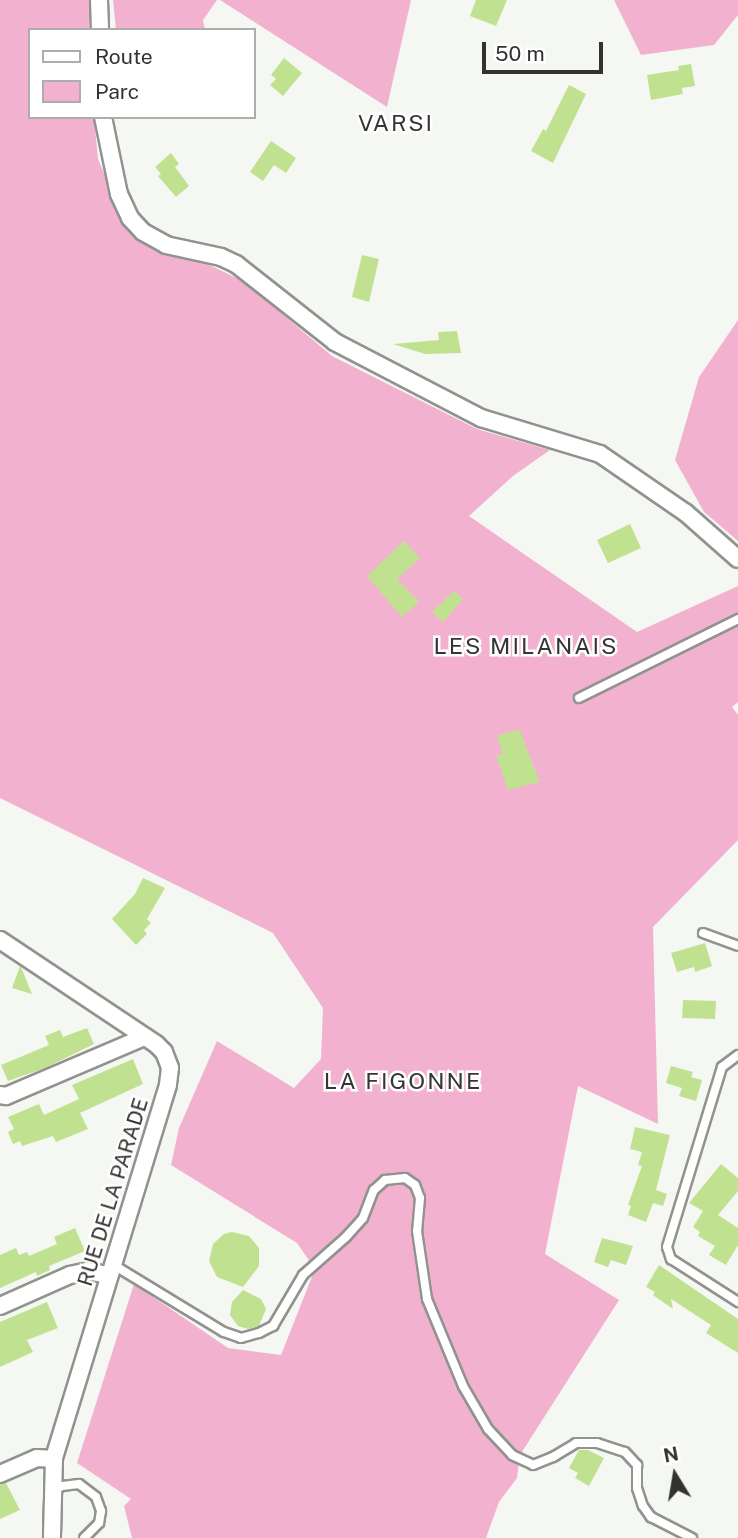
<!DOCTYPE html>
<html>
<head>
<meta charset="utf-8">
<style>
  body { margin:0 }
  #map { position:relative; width:738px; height:1538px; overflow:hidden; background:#f5f7f3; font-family:"Public Sans",sans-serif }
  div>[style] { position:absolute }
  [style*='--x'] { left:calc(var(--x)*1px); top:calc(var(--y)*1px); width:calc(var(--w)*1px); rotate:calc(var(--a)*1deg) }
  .green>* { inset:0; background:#f2b2cf }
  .building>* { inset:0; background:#c0e290 }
  .roads { filter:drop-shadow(2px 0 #91938f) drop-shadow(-2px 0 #91938f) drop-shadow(0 2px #91938f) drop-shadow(0 -2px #91938f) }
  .service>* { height:8px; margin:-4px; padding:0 4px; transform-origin:4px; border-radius:4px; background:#fff }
  .minor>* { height:16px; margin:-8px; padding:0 8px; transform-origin:8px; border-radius:8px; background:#fff }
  span { translate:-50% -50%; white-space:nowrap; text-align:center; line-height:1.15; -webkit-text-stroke:5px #fff; paint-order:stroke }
  .street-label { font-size:21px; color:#323331 }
  .neighbourhood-label { font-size:23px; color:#343633; letter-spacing:2px }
  .legend { position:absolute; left:28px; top:28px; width:228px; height:91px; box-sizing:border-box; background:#fff; border:2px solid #adadad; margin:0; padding:9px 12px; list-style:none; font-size:21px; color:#323331 }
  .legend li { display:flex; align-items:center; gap:14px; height:35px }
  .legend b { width:35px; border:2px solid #adadad }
  .north { position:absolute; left:640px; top:1440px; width:70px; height:70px; -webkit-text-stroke:5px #fff; paint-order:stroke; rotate:349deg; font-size:19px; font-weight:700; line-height:28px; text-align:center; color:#323331 }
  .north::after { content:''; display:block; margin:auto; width:24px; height:32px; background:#323331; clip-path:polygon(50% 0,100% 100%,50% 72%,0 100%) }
  .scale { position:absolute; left:482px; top:42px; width:121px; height:32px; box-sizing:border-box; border:4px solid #323331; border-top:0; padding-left:9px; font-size:21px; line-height:24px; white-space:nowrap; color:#323331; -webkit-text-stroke:5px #fff; paint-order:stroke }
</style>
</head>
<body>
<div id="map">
  <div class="green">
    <div style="clip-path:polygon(0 0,89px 0,90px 30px,30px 30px,30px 117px,94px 117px,98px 159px,129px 232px,160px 251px,203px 262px,243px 281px,332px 356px,477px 429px,550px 450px,513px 476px,469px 516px,637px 632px,738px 586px,738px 702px,732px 707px,738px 715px,738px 840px,653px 927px,658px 1124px,578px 1086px,545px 1254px,619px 1300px,520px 1455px,517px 1478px,499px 1502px,486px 1538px,132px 1538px,124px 1506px,131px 1499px,77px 1463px,134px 1284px,228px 1348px,281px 1355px,315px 1269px,297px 1243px,171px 1165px,179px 1128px,217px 1041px,294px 1088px,321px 1059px,323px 1008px,273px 933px,0 798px)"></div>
    <div style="clip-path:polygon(113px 0,217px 0,203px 20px,205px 30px,116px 30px)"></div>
    <div style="clip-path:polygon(220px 0,411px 0,387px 107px)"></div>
    <div style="clip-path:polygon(614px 0,738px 0,738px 15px,714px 45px,641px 55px)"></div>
    <div style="clip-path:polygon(738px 320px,738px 541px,704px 512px,675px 460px,699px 377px)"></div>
  </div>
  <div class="building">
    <div style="clip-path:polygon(476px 0,507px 0,496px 26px,470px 16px)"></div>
    <div style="clip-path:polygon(284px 58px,302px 73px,283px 96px,270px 85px,276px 79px,271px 75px)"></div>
    <div style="clip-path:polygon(691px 64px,695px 86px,682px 88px,683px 94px,651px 100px,647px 75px,679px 70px,678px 66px)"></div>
    <div style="clip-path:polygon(569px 85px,586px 94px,553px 163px,531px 151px,543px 129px,546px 131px)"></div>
    <div style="clip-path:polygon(271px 141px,296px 158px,286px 173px,274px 165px,263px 181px,250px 172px)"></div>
    <div style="clip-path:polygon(171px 153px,179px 164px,175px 167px,189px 186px,176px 197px,158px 176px,161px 174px,155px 167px)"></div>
    <div style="clip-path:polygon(362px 255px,379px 259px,369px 302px,352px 297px)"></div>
    <div style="clip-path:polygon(457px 331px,461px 353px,425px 354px,393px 344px,439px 340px,438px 332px)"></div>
    <div style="clip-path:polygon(630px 524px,641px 548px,608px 563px,597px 540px)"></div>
    <div style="clip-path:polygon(404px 541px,420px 558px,397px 579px,419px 602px,402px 617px,367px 576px)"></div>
    <div style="clip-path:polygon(454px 591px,463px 599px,443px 622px,432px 612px)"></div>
    <div style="clip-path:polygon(519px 729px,540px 782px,508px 790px,496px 756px,503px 754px,497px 736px)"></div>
    <div style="clip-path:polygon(143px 878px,165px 888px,147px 919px,151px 923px,144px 930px,147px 934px,136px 945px,112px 919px,135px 894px)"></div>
    <div style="clip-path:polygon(705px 943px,712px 966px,695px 972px,694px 967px,677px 972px,671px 953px)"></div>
    <div style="clip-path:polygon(20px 966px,21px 967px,32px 994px,12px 988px)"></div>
    <div style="clip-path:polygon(683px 1000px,716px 1001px,715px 1019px,682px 1018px)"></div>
    <div style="clip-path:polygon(87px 1028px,94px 1044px,45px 1068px,8px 1081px,1px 1065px,49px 1045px,45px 1036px,60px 1030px,63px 1037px)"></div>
    <div style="clip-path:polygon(133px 1059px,143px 1084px,80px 1113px,88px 1129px,56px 1142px,53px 1136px,22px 1146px,20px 1141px,13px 1144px,8px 1132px,14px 1129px,8px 1117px,39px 1104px,44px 1115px,79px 1099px,72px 1085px)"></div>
    <div style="clip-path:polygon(671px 1066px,693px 1072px,691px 1077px,702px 1080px,696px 1101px,679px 1096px,682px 1088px,666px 1083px)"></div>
    <div style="clip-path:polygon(635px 1127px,670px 1135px,656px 1190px,667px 1194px,663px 1206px,653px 1203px,646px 1222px,628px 1215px,631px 1206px,628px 1205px,642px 1166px,638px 1165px,642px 1152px,630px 1149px)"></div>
    <div style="clip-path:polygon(721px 1164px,738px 1178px,738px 1191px,718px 1215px,738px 1228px,738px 1245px,726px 1265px,709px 1255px,715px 1246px,698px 1236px,700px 1232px,693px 1227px,703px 1211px,689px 1203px)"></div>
    <div style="clip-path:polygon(75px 1228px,85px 1251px,49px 1266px,50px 1270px,37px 1276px,36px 1272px,0 1288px,0 1255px,16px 1248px,19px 1255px,27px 1252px,29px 1256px,57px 1244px,54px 1237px)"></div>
    <div style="clip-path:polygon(232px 1232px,249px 1236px,259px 1248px,259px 1266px,243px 1287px,217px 1277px,209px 1261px,213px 1244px,224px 1234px)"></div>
    <div style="clip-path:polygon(602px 1238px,633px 1246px,626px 1265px,611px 1260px,608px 1267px,594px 1262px)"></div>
    <div style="clip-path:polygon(659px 1265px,738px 1319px,738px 1353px,706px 1333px,711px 1325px,671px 1299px,673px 1309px,653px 1295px,655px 1292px,646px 1287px)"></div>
    <div style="clip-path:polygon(243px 1290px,261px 1299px,266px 1309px,259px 1326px,248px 1329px,238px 1326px,230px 1315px,232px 1302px)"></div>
    <div style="clip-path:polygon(47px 1302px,58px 1328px,27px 1340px,33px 1352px,0 1367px,0 1322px)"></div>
    <div style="clip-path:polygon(579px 1450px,588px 1450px,604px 1458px,589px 1486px,575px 1478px,578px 1473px,569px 1468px)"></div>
    <div style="clip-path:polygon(6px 1483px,20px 1510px,0 1519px,0 1484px)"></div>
  </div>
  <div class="roads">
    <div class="service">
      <div style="--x:579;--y:698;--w:178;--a:-26.4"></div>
      <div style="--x:703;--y:933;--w:37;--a:20"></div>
      <div style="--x:738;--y:1055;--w:20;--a:143"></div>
      <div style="--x:722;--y:1067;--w:188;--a:107"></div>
      <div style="--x:667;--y:1247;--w:13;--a:72"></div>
      <div style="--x:671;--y:1259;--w:80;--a:32.7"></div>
      <div style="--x:112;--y:1264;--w:131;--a:31.3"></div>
      <div style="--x:224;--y:1332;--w:18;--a:19"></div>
      <div style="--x:241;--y:1338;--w:19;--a:-16"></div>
      <div style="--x:259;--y:1333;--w:16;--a:-27"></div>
      <div style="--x:273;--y:1326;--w:59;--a:-59.5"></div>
      <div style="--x:303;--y:1275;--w:57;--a:-41.5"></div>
      <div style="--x:346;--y:1237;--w:25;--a:-48"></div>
      <div style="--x:363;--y:1218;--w:30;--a:-69"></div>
      <div style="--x:374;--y:1190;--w:15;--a:-42"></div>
      <div style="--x:385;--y:1180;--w:20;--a:-6"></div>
      <div style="--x:405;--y:1178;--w:12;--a:35"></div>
      <div style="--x:415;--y:1185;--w:14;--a:69"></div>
      <div style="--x:420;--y:1198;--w:33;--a:95"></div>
      <div style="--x:417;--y:1231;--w:69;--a:81.6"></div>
      <div style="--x:427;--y:1299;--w:94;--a:67.5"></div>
      <div style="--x:463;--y:1386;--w:50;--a:59.8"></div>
      <div style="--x:488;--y:1429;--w:35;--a:47"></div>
      <div style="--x:512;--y:1455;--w:23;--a:25"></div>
      <div style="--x:533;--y:1465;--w:22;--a:-22"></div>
      <div style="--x:553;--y:1457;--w:27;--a:-31"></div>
      <div style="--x:576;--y:1443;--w:21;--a:0"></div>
      <div style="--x:597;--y:1443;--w:29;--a:18"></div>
      <div style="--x:625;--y:1452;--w:18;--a:47"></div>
      <div style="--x:637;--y:1465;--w:23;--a:90"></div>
      <div style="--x:637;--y:1488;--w:19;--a:72"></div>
      <div style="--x:643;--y:1506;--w:14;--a:54"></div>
      <div style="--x:651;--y:1517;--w:46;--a:27.1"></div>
      <div style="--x:54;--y:1491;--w:9;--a:-32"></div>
      <div style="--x:62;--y:1486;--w:17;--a:-7"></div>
      <div style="--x:79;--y:1484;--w:21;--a:37"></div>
      <div style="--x:96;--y:1497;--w:15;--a:70"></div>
      <div style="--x:101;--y:1511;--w:12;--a:99"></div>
      <div style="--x:99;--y:1523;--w:21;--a:135"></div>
    </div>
    <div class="minor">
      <div style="--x:99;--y:0;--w:30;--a:88"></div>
      <div style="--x:103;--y:117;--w:79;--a:78.3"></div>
      <div style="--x:119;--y:194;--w:26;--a:65"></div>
      <div style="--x:130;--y:218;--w:19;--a:47"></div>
      <div style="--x:143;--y:232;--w:26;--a:29"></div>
      <div style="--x:166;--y:245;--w:56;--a:12.3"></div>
      <div style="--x:221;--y:257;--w:17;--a:25"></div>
      <div style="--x:236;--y:264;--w:126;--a:38.2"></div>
      <div style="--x:335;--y:342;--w:165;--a:27.5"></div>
      <div style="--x:481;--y:418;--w:124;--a:16.8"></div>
      <div style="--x:600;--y:454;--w:104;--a:34.5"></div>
      <div style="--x:686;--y:513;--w:69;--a:41.5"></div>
      <div style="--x:0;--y:940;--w:187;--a:33.7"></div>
      <div style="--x:156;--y:1044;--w:11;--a:45"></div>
      <div style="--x:164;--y:1052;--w:17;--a:69"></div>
      <div style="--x:170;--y:1068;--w:17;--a:97"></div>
      <div style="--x:168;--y:1085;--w:391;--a:107"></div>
      <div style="--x:54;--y:1459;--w:79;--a:91.5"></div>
      <div style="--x:0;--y:1095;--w:6;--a:9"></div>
      <div style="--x:6;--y:1096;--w:150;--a:-23.1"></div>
      <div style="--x:0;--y:1306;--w:77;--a:-23.9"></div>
      <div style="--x:70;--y:1275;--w:17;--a:-13"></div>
      <div style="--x:87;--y:1271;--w:21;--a:11"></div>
      <div style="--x:0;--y:1474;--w:40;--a:-23.4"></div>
      <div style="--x:37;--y:1458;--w:17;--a:3"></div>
    </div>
  </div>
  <div class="street-label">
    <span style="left:113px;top:1192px;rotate:-73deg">RUE DE LA PARADE</span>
  </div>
  <div class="neighbourhood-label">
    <span style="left:396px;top:123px">VARSI</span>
    <span style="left:526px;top:646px">LES MILANAIS</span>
    <span style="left:403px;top:1081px">LA FIGONNE</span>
  </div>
  <ul class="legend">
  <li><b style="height:9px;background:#fff"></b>Route</li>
  <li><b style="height:19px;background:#f2b2cf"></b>Parc</li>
  </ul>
  <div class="north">N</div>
  <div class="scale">50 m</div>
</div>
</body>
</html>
